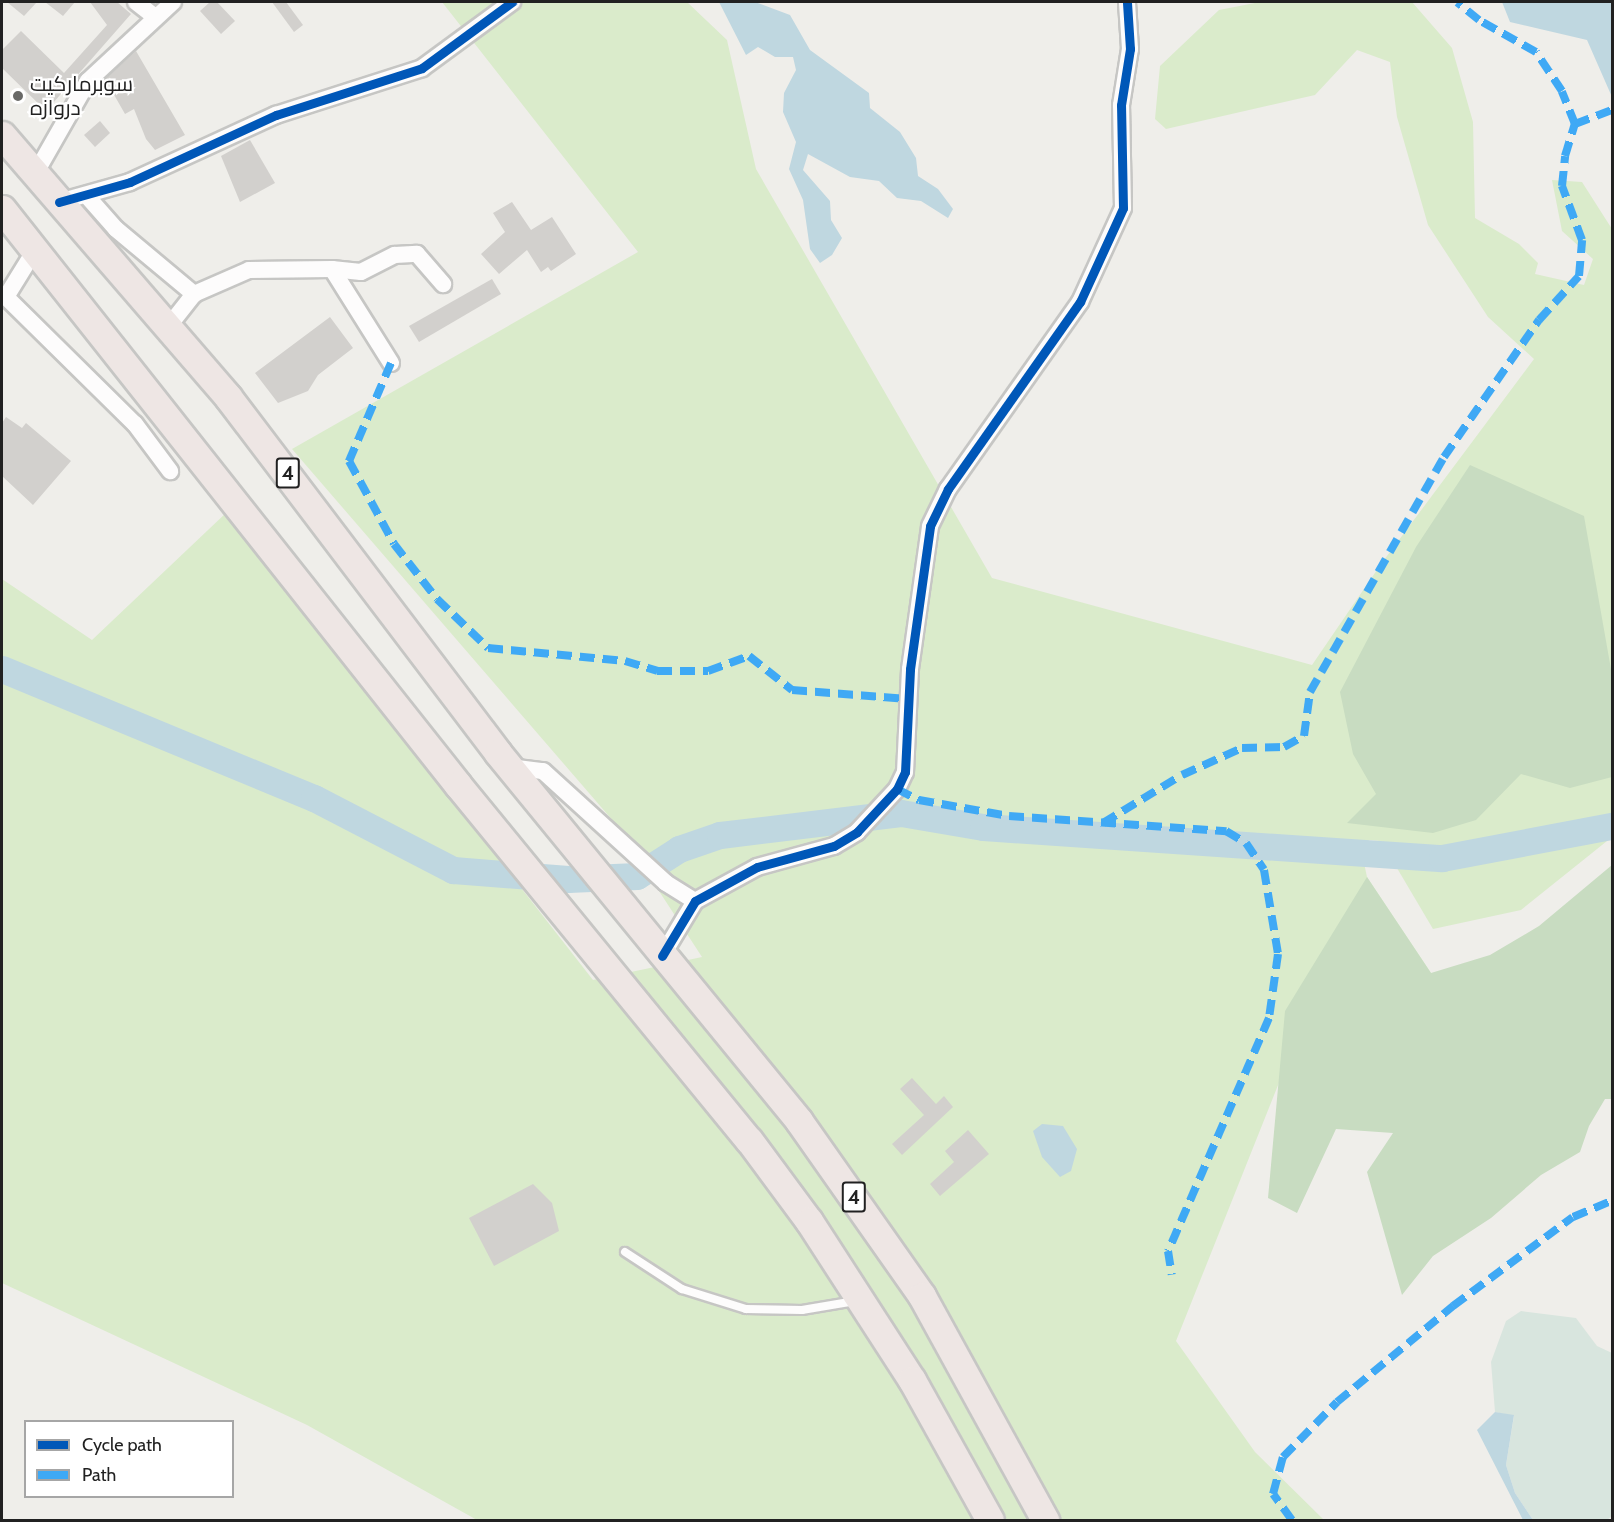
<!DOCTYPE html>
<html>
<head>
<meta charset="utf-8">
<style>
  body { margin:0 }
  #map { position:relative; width:1614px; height:1522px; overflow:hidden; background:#efeeea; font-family:Cabin,Cairo,sans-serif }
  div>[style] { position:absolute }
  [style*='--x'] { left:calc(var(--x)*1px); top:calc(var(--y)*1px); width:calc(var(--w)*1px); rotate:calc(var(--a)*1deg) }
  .grass>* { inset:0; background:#daebcb }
  .forest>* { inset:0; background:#c8dcc1 }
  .wetland>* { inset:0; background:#d8e5de }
  .water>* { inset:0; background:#bfd7e0 }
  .river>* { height:27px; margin:-13.5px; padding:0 13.5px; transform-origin:13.5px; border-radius:13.5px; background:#bfd7e0 }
  .building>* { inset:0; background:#d2d0cd }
  .roads { filter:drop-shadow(2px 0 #c6c6c4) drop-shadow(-2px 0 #c6c6c4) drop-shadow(0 2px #c6c6c4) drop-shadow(0 -2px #c6c6c4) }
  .service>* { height:8px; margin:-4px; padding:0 4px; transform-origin:4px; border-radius:4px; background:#fdfcfc }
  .minor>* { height:16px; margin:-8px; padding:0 8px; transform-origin:8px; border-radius:8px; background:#fdfcfc }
  .trunk>* { height:27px; margin:-13.5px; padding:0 13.5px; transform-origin:13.5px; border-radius:13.5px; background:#eee6e4 }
  .quiet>* { height:8px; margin-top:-4px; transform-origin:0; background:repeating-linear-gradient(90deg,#3fa9f5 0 15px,transparent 0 23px) }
  .cycleway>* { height:9px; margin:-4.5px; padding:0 4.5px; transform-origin:4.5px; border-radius:4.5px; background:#0057b8 }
  .dots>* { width:16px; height:16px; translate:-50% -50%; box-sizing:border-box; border:3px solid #fff; border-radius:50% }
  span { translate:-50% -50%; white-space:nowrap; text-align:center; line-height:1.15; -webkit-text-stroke:4.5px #fff; paint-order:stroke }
  .shield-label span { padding:2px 4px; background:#fff; border:2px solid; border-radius:4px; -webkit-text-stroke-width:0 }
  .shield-label { font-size:20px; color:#212121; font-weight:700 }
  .poi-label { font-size:21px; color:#212121 }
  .left { translate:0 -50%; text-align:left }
  .frame { position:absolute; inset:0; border:3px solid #212121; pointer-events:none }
  .legend { position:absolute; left:24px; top:1420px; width:210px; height:78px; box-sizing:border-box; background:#fff; border:2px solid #a6a6a6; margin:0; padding:8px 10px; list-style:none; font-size:18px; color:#212121 }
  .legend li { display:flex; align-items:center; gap:12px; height:30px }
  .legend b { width:30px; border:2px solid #a6a6a6 }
</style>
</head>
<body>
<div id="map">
  <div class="grass">
    <div style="clip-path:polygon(442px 2px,687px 2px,727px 40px,756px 169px,992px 578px,1312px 665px,1381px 564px,1534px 359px,1488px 317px,1428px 225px,1397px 117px,1390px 62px,1357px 50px,1315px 95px,1166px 129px,1155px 119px,1160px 66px,1219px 10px,1260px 2px,1412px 2px,1452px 48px,1473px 122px,1475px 218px,1519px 244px,1538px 263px,1535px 274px,1584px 285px,1593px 259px,1562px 231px,1552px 180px,1582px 182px,1612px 229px,1612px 837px,1521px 910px,1433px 929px,1381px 841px,1369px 840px,1363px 858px,1367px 877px,1431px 973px,1294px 1045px,1176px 1341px,1255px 1452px,1324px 1520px,477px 1520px,307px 1425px,2px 1283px,2px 579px,92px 640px,227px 512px,593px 980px,702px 957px,614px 822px,292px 449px,638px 252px)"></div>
  </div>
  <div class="forest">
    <div style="clip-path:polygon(1470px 465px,1584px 516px,1612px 675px,1612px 777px,1570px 788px,1521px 774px,1476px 820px,1433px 833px,1347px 823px,1376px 794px,1353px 754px,1340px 692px,1416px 547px)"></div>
    <div style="clip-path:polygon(1612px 865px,1612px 1099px,1605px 1099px,1589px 1126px,1580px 1152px,1541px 1175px,1491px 1218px,1433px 1256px,1402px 1295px,1367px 1172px,1393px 1133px,1336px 1129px,1297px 1213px,1268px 1198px,1285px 1011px,1367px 877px,1431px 973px,1490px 955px,1539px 926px)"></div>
  </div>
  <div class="wetland">
    <div style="clip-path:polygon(1521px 1311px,1576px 1318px,1597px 1346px,1612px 1353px,1612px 1516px,1607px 1520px,1533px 1520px,1515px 1493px,1506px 1465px,1514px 1416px,1495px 1412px,1491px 1362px,1506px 1321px)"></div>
  </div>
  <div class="water">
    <div style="clip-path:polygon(719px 2px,755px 2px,790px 15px,810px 50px,869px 93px,870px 108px,900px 132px,916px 158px,918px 176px,938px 189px,953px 209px,948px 218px,921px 201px,897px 198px,879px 181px,850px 177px,808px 154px,803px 170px,830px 201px,831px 220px,842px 238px,832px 255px,820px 263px,810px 249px,803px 200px,789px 169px,796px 142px,783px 112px,784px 93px,796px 70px,793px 57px,775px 57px,758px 47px,746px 55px)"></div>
    <div style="clip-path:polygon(1502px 2px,1612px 2px,1612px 97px,1587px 40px,1510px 22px)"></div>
    <div style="clip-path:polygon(1042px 1124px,1063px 1126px,1077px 1149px,1071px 1171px,1060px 1177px,1042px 1157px,1033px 1131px)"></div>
    <div style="clip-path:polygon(1495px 1412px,1514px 1415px,1506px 1465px,1515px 1493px,1533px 1520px,1523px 1520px,1477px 1430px)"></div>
  </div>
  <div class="river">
    <div style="--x:2;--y:669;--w:338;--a:22.5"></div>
    <div style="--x:314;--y:798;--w:157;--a:27.4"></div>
    <div style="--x:453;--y:870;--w:115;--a:4.5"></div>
    <div style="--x:568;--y:879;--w:69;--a:-2.5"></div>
    <div style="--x:637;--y:876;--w:50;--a:-32.7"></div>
    <div style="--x:679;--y:849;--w:43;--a:-18.9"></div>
    <div style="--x:720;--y:835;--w:182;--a:-6.9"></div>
    <div style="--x:901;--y:813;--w:83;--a:9.7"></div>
    <div style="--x:983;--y:827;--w:460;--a:3.9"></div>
    <div style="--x:1442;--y:858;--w:173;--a:-10.7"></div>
  </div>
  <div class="building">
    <div style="clip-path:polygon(7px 2px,37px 2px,24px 16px)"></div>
    <div style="clip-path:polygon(45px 2px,75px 2px,63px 16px)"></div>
    <div style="clip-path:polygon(90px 2px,117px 2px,131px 14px,46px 111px,2px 68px,2px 50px,21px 31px,64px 73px,107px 25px)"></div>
    <div style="clip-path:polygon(210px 2px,217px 2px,235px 21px,221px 34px,200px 11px)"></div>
    <div style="clip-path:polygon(272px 2px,286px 2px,303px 25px,294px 32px)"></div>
    <div style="clip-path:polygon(136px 51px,185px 135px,155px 150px,146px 139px,134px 109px,125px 114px,105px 79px)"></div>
    <div style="clip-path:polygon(100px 121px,110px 133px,95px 147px,84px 135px)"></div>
    <div style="clip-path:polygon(250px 140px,275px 183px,240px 202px,221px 156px)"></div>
    <div style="clip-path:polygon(512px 202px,531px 230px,552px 217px,576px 254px,551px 271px,548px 267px,541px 272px,527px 250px,499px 274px,481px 254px,505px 232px,493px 213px)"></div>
    <div style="clip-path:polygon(492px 279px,501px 294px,419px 342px,409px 326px)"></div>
    <div style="clip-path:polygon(330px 317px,353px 348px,318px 375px,308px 391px,278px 403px,255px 373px)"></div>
    <div style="clip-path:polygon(6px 417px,22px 428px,26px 423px,71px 461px,33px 505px,2px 476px,2px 423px)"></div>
    <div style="clip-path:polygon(912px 1078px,936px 1104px,944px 1096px,953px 1107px,902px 1155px,892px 1144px,924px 1115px,900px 1089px)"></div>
    <div style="clip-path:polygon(968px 1130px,989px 1154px,940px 1196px,930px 1184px,954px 1162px,945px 1151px)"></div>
    <div style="clip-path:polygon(533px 1184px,552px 1203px,559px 1231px,494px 1266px,469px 1218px)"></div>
  </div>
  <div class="roads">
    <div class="service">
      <div style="--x:625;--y:1252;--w:68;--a:33"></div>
      <div style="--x:682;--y:1289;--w:67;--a:17.4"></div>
      <div style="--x:746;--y:1309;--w:56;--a:1"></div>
      <div style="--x:802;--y:1310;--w:54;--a:-9.6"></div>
    </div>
    <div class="minor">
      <div style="--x:136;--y:2;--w:23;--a:38"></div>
      <div style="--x:35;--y:174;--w:107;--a:-60.3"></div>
      <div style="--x:88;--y:81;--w:116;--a:-42.9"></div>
      <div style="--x:86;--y:195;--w:45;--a:48.6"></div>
      <div style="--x:116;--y:229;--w:102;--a:39.8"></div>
      <div style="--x:59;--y:202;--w:74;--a:-15.7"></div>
      <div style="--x:130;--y:182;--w:161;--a:-24.7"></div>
      <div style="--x:276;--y:115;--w:153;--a:-17.8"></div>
      <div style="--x:422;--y:68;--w:112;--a:-36.3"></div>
      <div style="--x:35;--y:250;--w:55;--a:121.7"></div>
      <div style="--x:6;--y:297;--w:181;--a:44.6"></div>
      <div style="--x:135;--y:424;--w:59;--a:53.3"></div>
      <div style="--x:332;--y:269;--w:29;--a:6"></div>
      <div style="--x:361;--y:272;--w:38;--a:-27"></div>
      <div style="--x:395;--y:255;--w:22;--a:-3"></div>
      <div style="--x:417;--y:254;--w:40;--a:49"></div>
      <div style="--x:168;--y:327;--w:42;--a:-51.8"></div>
      <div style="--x:194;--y:294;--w:60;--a:-23.6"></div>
      <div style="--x:249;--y:270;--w:83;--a:-0.7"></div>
      <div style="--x:332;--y:269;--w:111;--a:57.9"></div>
      <div style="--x:509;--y:767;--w:34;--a:7"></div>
      <div style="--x:543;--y:771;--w:166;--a:42.3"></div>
      <div style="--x:666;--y:883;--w:34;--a:32"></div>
      <div style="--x:662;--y:956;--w:64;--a:-59"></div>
      <div style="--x:695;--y:901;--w:71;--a:-28.7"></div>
      <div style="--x:757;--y:867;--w:80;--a:-15.3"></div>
      <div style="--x:834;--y:846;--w:27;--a:-31"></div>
      <div style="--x:857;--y:832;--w:59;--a:-47.1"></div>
      <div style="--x:897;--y:789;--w:19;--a:-65"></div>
      <div style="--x:905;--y:772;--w:103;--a:-87.2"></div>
      <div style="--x:910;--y:669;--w:144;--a:-82"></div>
      <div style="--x:930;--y:526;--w:41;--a:-64.1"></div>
      <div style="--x:948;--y:489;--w:229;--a:-54.8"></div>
      <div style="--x:1080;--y:302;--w:103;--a:-65.4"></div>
      <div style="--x:1123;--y:208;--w:103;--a:-91.1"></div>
      <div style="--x:1121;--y:105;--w:57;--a:-80.9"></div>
      <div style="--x:1130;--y:49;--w:47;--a:-93.7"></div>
    </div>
    <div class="trunk">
      <div style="--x:2;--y:135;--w:346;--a:49.2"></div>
      <div style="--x:228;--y:397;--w:447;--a:52.8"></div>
      <div style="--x:498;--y:753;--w:475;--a:50.7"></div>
      <div style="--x:799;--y:1121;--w:214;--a:54.9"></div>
      <div style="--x:922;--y:1296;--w:256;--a:61.2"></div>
      <div style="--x:2;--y:209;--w:735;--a:51.63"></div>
      <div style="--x:458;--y:785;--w:459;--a:50.7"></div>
      <div style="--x:749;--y:1140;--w:101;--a:53.5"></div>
      <div style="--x:809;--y:1221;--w:189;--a:57.1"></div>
      <div style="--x:912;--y:1380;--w:160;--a:60.9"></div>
    </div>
  </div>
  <div class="quiet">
    <div style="--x:1575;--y:124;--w:40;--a:-21"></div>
    <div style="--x:391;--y:363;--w:107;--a:113.2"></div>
    <div style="--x:349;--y:461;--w:94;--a:61.5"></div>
    <div style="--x:394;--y:544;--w:70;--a:52"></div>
    <div style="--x:437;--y:599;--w:71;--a:43.9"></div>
    <div style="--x:488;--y:648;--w:138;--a:5.4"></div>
    <div style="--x:625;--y:661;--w:34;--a:17"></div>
    <div style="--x:657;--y:671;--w:51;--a:0"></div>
    <div style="--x:708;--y:671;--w:44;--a:-20.1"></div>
    <div style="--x:749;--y:656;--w:55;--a:38.3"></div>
    <div style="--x:792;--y:690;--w:116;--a:4.4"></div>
    <div style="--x:897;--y:789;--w:25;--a:27"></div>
    <div style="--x:919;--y:800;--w:91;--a:10.1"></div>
    <div style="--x:1009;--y:816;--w:218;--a:4"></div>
    <div style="--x:1226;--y:831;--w:23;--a:31"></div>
    <div style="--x:1246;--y:843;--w:32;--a:56"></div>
    <div style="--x:1264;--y:870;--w:85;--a:80.5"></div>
    <div style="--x:1278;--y:954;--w:65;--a:98"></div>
    <div style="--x:1269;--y:1018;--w:254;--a:113.4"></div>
    <div style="--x:1168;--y:1251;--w:24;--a:81"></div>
    <div style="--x:1103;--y:823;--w:92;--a:-31.3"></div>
    <div style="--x:1182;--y:775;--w:66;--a:-24.2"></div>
    <div style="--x:1242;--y:748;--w:42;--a:-1.4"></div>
    <div style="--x:1284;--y:747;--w:23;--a:-29"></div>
    <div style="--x:1304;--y:736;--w:44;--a:-82.2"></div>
    <div style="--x:1310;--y:692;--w:271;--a:-60.3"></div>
    <div style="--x:1444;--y:457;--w:167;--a:-55.3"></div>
    <div style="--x:1539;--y:320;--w:59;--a:-47.7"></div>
    <div style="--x:1579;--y:276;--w:36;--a:-85"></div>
    <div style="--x:1582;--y:240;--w:58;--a:-110.3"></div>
    <div style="--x:1562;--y:186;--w:30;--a:-84"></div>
    <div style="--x:1565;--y:156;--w:34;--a:-73"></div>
    <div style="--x:1575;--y:124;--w:35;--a:-112"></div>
    <div style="--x:1562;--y:91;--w:47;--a:-123.7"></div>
    <div style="--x:1536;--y:52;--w:65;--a:-150.7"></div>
    <div style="--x:1479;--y:20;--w:28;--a:-141"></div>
    <div style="--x:1292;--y:1520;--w:32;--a:-126"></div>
    <div style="--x:1273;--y:1494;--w:38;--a:-75"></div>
    <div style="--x:1283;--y:1457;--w:77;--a:-45.5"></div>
    <div style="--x:1337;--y:1402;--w:151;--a:-39.6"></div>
    <div style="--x:1453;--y:1306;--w:149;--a:-36.6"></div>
    <div style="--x:1573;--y:1217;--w:41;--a:-22.8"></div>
  </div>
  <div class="cycleway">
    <div style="--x:59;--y:202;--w:74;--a:-15.7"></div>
    <div style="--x:130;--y:182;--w:161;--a:-24.7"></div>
    <div style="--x:276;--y:115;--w:153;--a:-17.8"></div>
    <div style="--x:422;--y:68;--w:112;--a:-36.3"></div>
    <div style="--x:662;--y:956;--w:64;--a:-59"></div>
    <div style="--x:695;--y:901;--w:71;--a:-28.7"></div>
    <div style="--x:757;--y:867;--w:80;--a:-15.3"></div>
    <div style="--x:834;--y:846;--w:27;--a:-31"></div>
    <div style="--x:857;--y:832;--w:59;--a:-47.1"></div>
    <div style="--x:897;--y:789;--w:19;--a:-65"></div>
    <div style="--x:905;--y:772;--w:103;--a:-87.2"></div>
    <div style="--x:910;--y:669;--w:144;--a:-82"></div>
    <div style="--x:930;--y:526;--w:41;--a:-64.1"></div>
    <div style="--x:948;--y:489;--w:229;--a:-54.8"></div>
    <div style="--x:1080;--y:302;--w:103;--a:-65.4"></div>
    <div style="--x:1123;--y:208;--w:103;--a:-91.1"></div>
    <div style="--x:1121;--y:105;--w:57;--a:-80.9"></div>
    <div style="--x:1130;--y:49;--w:47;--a:-93.7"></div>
  </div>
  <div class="dots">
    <div style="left:18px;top:96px;background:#696967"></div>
  </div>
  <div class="shield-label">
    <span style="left:288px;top:473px">4</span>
    <span style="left:854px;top:1197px">4</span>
  </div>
  <div class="poi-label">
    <span class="left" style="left:30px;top:96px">سوبرماركيت<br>دروازه</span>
  </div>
  <div class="frame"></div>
  <ul class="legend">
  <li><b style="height:8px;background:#0057b8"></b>Cycle path</li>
  <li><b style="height:8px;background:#3fa9f5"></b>Path</li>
  </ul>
</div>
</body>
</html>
